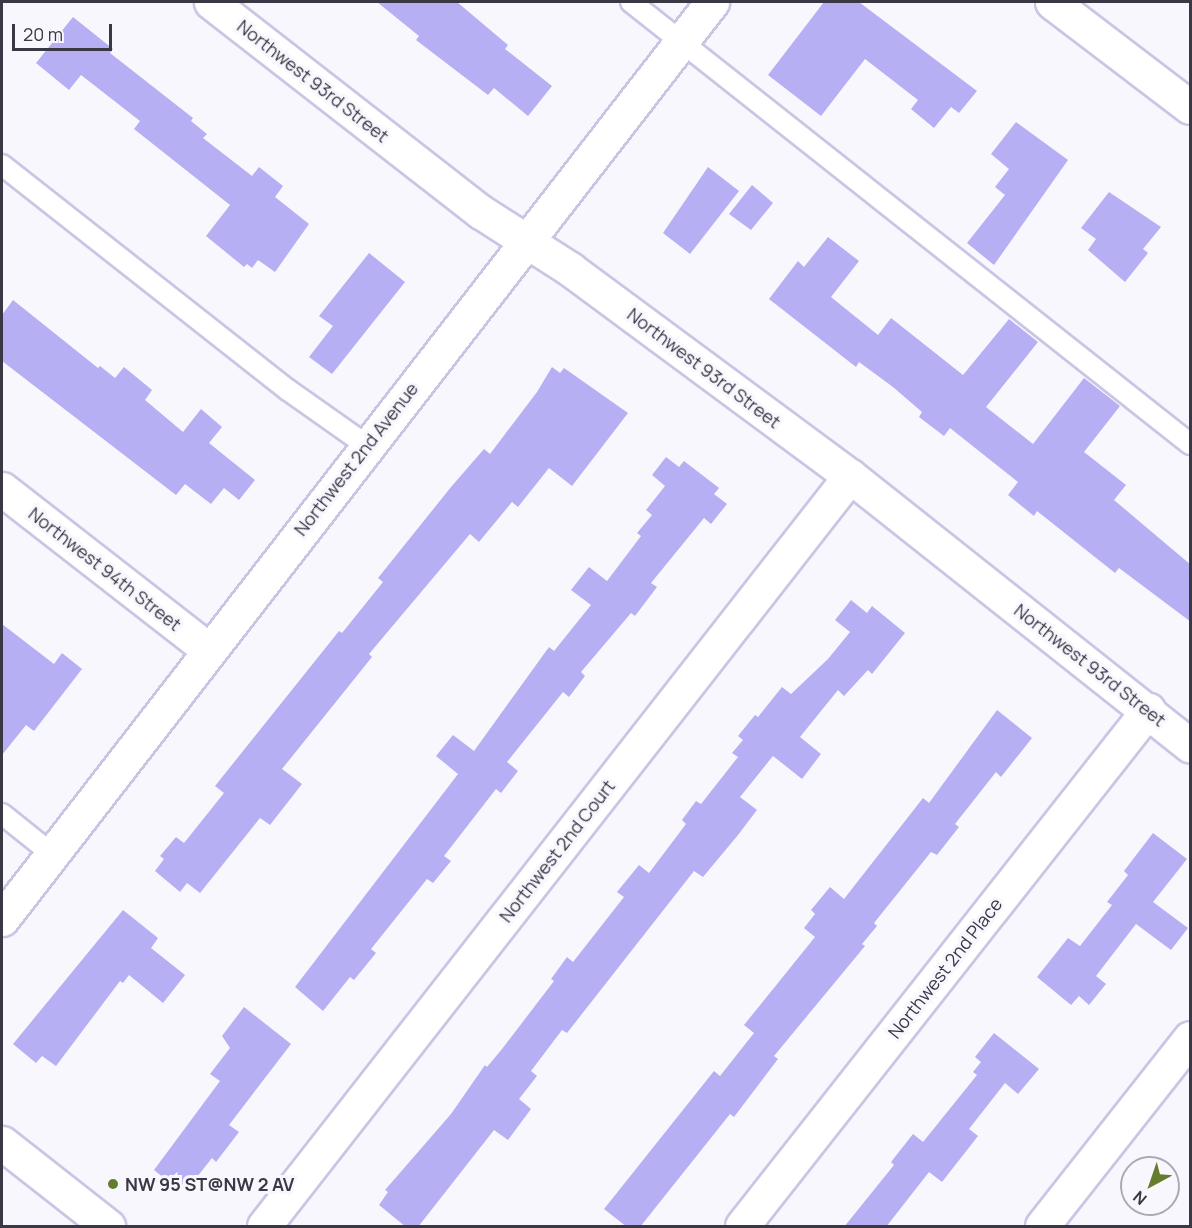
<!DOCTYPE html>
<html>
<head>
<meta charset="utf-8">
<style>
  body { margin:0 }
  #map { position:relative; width:1192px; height:1228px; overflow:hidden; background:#f8f7fe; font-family:Manrope,sans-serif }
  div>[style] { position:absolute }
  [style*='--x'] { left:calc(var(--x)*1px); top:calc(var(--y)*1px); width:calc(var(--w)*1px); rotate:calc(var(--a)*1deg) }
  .building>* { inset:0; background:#b7aff3 }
  .roads { filter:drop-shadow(2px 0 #c9c6e4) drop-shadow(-2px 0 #c9c6e4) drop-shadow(0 2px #c9c6e4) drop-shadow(0 -2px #c9c6e4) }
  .service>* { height:20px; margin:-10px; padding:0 10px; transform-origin:10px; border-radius:10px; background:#fff }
  .minor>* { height:33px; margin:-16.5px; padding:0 16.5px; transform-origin:16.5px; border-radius:16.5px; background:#fff }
  .tertiary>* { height:33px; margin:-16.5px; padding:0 16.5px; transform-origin:16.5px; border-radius:16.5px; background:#fff }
  .secondary>* { height:33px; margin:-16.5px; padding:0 16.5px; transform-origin:16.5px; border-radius:16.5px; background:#fff }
  .dots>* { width:16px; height:16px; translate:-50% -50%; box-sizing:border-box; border:3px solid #f8f7fe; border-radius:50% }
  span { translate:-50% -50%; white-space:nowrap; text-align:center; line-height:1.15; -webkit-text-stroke:6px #f8f7fe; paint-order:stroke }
  .street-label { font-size:18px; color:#393844 }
  .poi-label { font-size:18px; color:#393844; font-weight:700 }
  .left { translate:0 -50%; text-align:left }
  .frame { position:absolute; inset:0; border:3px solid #393844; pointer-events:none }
  .north { position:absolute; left:1120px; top:1156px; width:60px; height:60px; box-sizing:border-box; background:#f8f7fe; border:2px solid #acabb4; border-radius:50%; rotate:220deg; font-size:16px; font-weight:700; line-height:24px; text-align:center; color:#393844 }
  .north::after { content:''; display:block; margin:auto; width:21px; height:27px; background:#647c2e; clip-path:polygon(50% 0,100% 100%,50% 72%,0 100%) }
  .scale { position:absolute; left:12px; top:24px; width:100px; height:27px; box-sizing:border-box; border:3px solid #393844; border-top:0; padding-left:8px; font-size:18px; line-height:21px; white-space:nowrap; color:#393844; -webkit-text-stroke:4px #f8f7fe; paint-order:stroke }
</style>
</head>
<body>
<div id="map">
  <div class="building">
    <div style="clip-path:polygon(377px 2px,457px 2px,508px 45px,505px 49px,552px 86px,528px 116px,494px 88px,488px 95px,416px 40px,419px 36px)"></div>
    <div style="clip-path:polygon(824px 2px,859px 2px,977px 91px,959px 113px,951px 107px,934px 128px,911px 109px,918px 100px,865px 59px,821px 116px,768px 75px)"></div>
    <div style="clip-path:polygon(73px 17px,113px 49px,110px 53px,193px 118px,191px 121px,207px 134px,203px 138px,252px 176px,259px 167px,283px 186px,275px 197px,309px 224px,275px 272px,258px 260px,252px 268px,247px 264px,244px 267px,206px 236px,230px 205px,134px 129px,140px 121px,81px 75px,69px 90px,36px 63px)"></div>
    <div style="clip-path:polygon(1016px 122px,1068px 160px,994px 265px,967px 243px,1005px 195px,995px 187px,1009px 169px,991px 154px)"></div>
    <div style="clip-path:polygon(708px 167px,739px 191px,690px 254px,663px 233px)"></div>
    <div style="clip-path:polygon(752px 185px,773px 203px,751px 230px,729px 214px)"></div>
    <div style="clip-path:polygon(1109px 192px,1161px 227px,1143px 249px,1148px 253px,1125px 282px,1088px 250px,1096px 239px,1081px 228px)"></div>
    <div style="clip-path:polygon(828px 237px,859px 261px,831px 297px,878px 335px,891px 318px,963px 375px,1009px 319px,1038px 342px,986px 407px,1033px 444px,1084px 378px,1120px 406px,1084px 452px,1126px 485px,1114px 500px,1191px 565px,1191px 622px,1119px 568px,1115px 573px,1037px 511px,1034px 516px,1008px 495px,1018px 482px,950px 428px,944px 436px,919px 417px,922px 412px,893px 387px,859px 362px,856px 367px,769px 299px,798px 261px,804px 267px)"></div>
    <div style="clip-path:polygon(369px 253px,405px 282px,332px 374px,309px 357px,333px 326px,319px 316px)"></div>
    <div style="clip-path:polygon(13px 300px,98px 368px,100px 366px,115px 378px,124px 367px,152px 390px,145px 400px,183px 432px,201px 409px,222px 427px,209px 443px,255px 480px,239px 500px,224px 488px,211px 504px,185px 484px,176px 495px,2px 361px,2px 315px)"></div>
    <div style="clip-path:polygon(552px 367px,560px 373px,564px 368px,628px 413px,572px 486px,549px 468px,518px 507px,512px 502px,479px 542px,470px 534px,369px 654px,372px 657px,282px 769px,302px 784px,270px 825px,260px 818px,200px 893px,187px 883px,180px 892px,155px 871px,164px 859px,160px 856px,176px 837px,184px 843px,224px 793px,215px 786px,339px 631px,342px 633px,383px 582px,378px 578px,451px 487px,484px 449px,490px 454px,537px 392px)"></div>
    <div style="clip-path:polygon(666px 457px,679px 467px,684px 461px,719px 488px,714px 494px,727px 504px,711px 524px,704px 518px,651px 583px,657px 587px,635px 616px,631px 613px,581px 672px,585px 676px,569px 697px,563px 692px,507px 762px,518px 771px,501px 793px,496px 789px,444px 856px,451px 861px,433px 883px,427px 879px,371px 949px,376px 953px,354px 980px,350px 977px,323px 1011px,295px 987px,458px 774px,436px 756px,453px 735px,474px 751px,549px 647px,554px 651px,591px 605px,571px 590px,589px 567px,607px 581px,641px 536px,637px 533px,652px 515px,646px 510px,665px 486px,652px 475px)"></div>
    <div style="clip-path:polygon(851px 600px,867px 613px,872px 606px,905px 633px,872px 674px,868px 670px,844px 696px,838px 690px,800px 737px,821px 754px,802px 779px,773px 756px,740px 797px,757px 810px,738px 835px,703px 877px,694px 871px,567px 1033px,562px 1030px,531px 1071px,537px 1076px,519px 1099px,531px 1109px,508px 1140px,494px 1130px,418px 1227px,406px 1227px,379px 1205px,388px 1192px,385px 1190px,451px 1114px,485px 1065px,487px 1067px,502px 1049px,554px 981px,551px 979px,567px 957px,573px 962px,624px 897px,617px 892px,639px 865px,649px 873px,686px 824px,682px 820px,696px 801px,701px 804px,738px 757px,732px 753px,743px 740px,738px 736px,755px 715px,758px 717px,782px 687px,791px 694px,828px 659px,850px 632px,835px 620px)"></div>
    <div style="clip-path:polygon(2px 624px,54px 664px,62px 653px,82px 669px,34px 731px,26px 725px,2px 755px)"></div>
    <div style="clip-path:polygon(997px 710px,1032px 738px,1001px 777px,996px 772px,955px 824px,959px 827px,937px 855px,931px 852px,874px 923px,877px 926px,862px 944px,865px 946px,774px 1056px,778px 1059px,734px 1117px,730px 1114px,640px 1227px,627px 1227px,604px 1209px,714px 1071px,720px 1076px,754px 1033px,744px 1025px,815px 937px,804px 928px,815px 914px,811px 910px,830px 887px,844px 899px,923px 798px,929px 803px)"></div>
    <div style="clip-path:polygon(1153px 833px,1187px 859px,1153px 902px,1188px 928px,1171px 950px,1136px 924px,1096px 976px,1106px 984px,1089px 1005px,1079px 996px,1071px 1005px,1037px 977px,1068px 938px,1080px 946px,1112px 905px,1107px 902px,1128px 875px,1124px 871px)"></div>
    <div style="clip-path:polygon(123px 910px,158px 938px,151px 948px,185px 975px,163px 1003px,129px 975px,123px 983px,120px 981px,56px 1066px,42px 1056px,36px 1063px,13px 1044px)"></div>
    <div style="clip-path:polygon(244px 1007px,291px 1044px,229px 1125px,239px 1132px,216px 1162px,212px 1158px,193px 1182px,188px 1178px,179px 1190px,154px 1170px,220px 1081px,210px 1074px,230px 1048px,222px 1036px)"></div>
    <div style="clip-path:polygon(994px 1033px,1039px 1069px,1018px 1094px,1005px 1083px,969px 1129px,978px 1136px,942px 1182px,929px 1172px,886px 1227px,844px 1227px,894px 1165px,891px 1162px,913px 1134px,923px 1142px,977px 1075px,973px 1072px,981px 1062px,975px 1057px)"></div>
  </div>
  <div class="roads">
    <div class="service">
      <div style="--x:631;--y:2;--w:713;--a:38.33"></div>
      <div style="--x:2;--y:165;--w:364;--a:38.2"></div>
      <div style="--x:288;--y:390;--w:95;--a:35.2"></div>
      <div style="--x:2;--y:814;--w:64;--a:38.7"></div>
    </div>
    <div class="minor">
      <div style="--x:211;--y:2;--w:342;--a:37.9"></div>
      <div style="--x:481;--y:212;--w:106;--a:32.6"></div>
      <div style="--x:570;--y:269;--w:348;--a:36.5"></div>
      <div style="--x:850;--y:476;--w:434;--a:38.4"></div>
      <div style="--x:1052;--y:2;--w:173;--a:37.3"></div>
      <div style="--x:2;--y:489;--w:262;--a:37.9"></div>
      <div style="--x:264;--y:1226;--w:952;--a:-52"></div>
      <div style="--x:742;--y:1226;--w:657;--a:-51.8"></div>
      <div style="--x:1042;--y:1226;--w:239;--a:-51.8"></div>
    </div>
    <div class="tertiary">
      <div style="--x:2;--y:919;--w:1160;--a:-52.25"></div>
    </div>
    <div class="secondary">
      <div style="--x:2;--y:1143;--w:135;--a:38.1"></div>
    </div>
  </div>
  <div class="dots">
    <div style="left:113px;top:1184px;background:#647c2e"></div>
  </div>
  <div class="street-label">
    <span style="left:313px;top:81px;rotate:38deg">Northwest 93rd Street</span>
    <span style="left:704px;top:368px;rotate:37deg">Northwest 93rd Street</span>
    <span style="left:356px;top:459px;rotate:-52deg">Northwest 2nd Avenue</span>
    <span style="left:105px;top:569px;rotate:38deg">Northwest 94th Street</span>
    <span style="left:1090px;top:665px;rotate:38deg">Northwest 93rd Street</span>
    <span style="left:557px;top:851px;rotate:-52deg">Northwest 2nd Court</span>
    <span style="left:945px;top:968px;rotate:-52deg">Northwest 2nd Place</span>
  </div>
  <div class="poi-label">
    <span class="left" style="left:125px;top:1184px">NW 95 ST@NW 2 AV</span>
  </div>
  <div class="frame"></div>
  <div class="north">N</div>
  <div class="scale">20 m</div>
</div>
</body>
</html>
